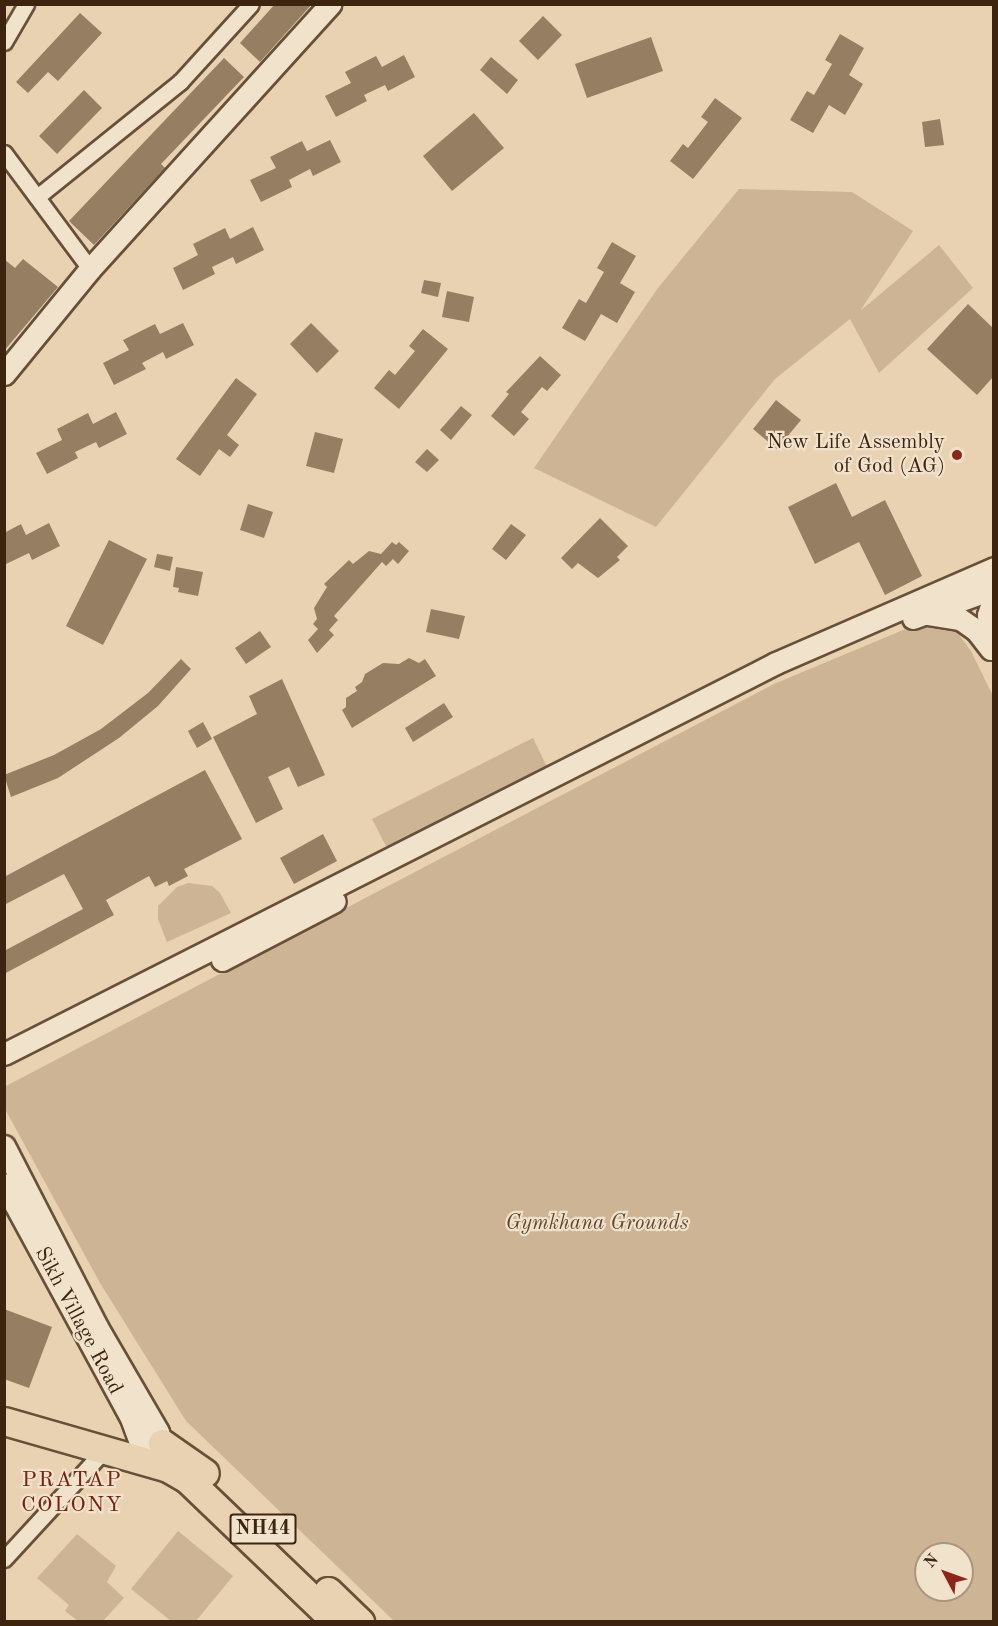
<!DOCTYPE html>
<html>
<head>
<meta charset="utf-8">
<style>
  body { margin:0 }
  #map { position:relative; width:998px; height:1626px; overflow:hidden; background:#e9d2b1; font-family:"Old Standard TT",serif }
  div>[style] { position:absolute }
  [style*='--x'] { left:calc(var(--x)*1px); top:calc(var(--y)*1px); width:calc(var(--w)*1px); rotate:calc(var(--a)*1deg) }
  .green>* { inset:0; background:#ccb495 }
  .building>* { inset:0; background:#967e63 }
  .roads { filter:drop-shadow(2px 0 #675038) drop-shadow(-2px 0 #675038) drop-shadow(0 2px #675038) drop-shadow(0 -2px #675038) }
  .street>* { height:15px; margin:-7.5px; padding:0 7.5px; transform-origin:7.5px; border-radius:7.5px; background:#f1e2cc }
  .secondary>* { height:21px; margin:-10.5px; padding:0 10.5px; transform-origin:10.5px; border-radius:10.5px; background:#f1e2cc }
  .highway>* { height:27px; margin:-13.5px; padding:0 13.5px; transform-origin:13.5px; border-radius:13.5px; background:#e9d2b1 }
  .dots>* { width:16px; height:16px; translate:-50% -50%; box-sizing:border-box; border:3px solid #f1e2cc; border-radius:50% }
  span { translate:-50% -50%; white-space:nowrap; text-align:center; line-height:1.15; -webkit-text-stroke:4.5px #f1e2cc; paint-order:stroke }
  .shield-label span { padding:2px 4px; background:#f1e2cc; border:2px solid; border-radius:4px; -webkit-text-stroke-width:0 }
  .shield-label { font-size:20px; color:#3c240f; font-weight:700 }
  .poi-label { font-size:21px; color:#3c240f }
  .right { translate:-100% -50%; text-align:right }
  .park-label { font-size:21px; color:#604830; font-style:italic }
  .street-label { font-size:21px; color:#3c240f }
  .neighbourhood-label { font-size:22px; color:#7a1f14; letter-spacing:1.5px }
  .frame { position:absolute; inset:0; border:6px solid #3c240f; pointer-events:none }
  .north { position:absolute; left:914px; top:1542px; width:60px; height:60px; box-sizing:border-box; background:#f1e2cc; border:2px solid #a99680; border-radius:50%; rotate:311deg; font-size:16px; font-weight:700; line-height:24px; text-align:center; color:#3c240f }
  .north::after { content:''; display:block; margin:auto; width:21px; height:27px; background:#8f2418; clip-path:polygon(50% 0,100% 100%,50% 72%,0 100%) }
</style>
</head>
<body>
<div id="map">
  <div class="green">
    <div style="clip-path:polygon(739px 189px,852px 192px,913px 231px,860px 311px,939px 245px,973px 288px,879px 373px,850px 319px,775px 379px,656px 527px,534px 468px,658px 288px)"></div>
    <div style="clip-path:polygon(evenodd,915px 625px,954px 628px,971px 651px,994px 698px,993px 1621px,394px 1621px,186px 1421px,100px 1283px,5px 1109px,4px 1087px,774px 684px,915px 625px,926px 1554px,962px 1554px,962px 1590px,926px 1590px,926px 1554px)"></div>
    <div style="clip-path:polygon(533px 738px,549px 771px,389px 852px,372px 819px)"></div>
    <div style="clip-path:polygon(188px 883px,212px 886px,220px 893px,231px 913px,167px 942px,158px 919px,158px 906px,177px 887px)"></div>
    <div style="clip-path:polygon(178px 1531px,233px 1576px,196px 1621px,171px 1621px,131px 1589px)"></div>
    <div style="clip-path:polygon(77px 1534px,116px 1566px,107px 1582px,124px 1598px,103px 1621px,78px 1621px,65px 1611px,69px 1605px,37px 1578px)"></div>
  </div>
  <div class="building">
    <div style="clip-path:polygon(275px 4px,312px 4px,260px 62px,240px 43px)"></div>
    <div style="clip-path:polygon(80px 13px,102px 33px,58px 81px,48px 72px,28px 93px,16px 82px)"></div>
    <div style="clip-path:polygon(543px 16px,562px 35px,538px 60px,519px 41px)"></div>
    <div style="clip-path:polygon(840px 34px,864px 48px,849px 75px,863px 84px,845px 115px,829px 105px,813px 133px,790px 120px,807px 91px,814px 95px,832px 64px,825px 60px)"></div>
    <div style="clip-path:polygon(651px 37px,663px 71px,587px 98px,575px 64px)"></div>
    <div style="clip-path:polygon(404px 55px,415px 77px,388px 91px,385px 85px,364px 95px,367px 101px,336px 117px,325px 96px,351px 83px,345px 72px,376px 56px,382px 67px)"></div>
    <div style="clip-path:polygon(491px 57px,518px 80px,507px 94px,480px 70px)"></div>
    <div style="clip-path:polygon(224px 58px,244px 77px,161px 164px,165px 168px,94px 245px,69px 221px)"></div>
    <div style="clip-path:polygon(84px 90px,102px 108px,57px 154px,39px 136px)"></div>
    <div style="clip-path:polygon(715px 98px,742px 118px,693px 179px,670px 161px,683px 144px,688px 148px,708px 122px,701px 117px)"></div>
    <div style="clip-path:polygon(474px 113px,504px 148px,452px 191px,423px 156px)"></div>
    <div style="clip-path:polygon(940px 119px,944px 145px,925px 147px,922px 122px)"></div>
    <div style="clip-path:polygon(330px 140px,341px 162px,313px 176px,310px 169px,289px 180px,292px 187px,261px 202px,250px 180px,276px 168px,270px 157px,302px 141px,307px 151px)"></div>
    <div style="clip-path:polygon(253px 227px,264px 250px,236px 264px,233px 257px,212px 267px,215px 274px,183px 290px,173px 268px,198px 255px,193px 244px,225px 228px,230px 239px)"></div>
    <div style="clip-path:polygon(612px 242px,636px 256px,620px 283px,635px 292px,617px 323px,601px 314px,585px 341px,562px 328px,579px 299px,586px 303px,604px 272px,597px 268px)"></div>
    <div style="clip-path:polygon(4px 259px,15px 268px,23px 259px,58px 287px,4px 351px)"></div>
    <div style="clip-path:polygon(424px 280px,441px 283px,438px 297px,421px 293px)"></div>
    <div style="clip-path:polygon(447px 291px,474px 297px,469px 322px,442px 317px)"></div>
    <div style="clip-path:polygon(968px 304px,993px 328px,993px 377px,977px 395px,927px 349px)"></div>
    <div style="clip-path:polygon(183px 323px,194px 345px,166px 359px,163px 352px,142px 363px,146px 369px,114px 385px,103px 363px,129px 350px,123px 340px,155px 324px,160px 334px)"></div>
    <div style="clip-path:polygon(311px 323px,339px 351px,317px 373px,290px 344px)"></div>
    <div style="clip-path:polygon(423px 329px,448px 349px,399px 409px,374px 388px,389px 370px,395px 375px,415px 351px,409px 346px)"></div>
    <div style="clip-path:polygon(540px 356px,561px 375px,547px 391px,542px 387px,521px 412px,529px 419px,514px 436px,491px 416px,509px 394px,506px 392px)"></div>
    <div style="clip-path:polygon(236px 378px,257px 394px,227px 435px,239px 445px,230px 457px,219px 449px,200px 476px,176px 459px)"></div>
    <div style="clip-path:polygon(776px 400px,801px 420px,777px 449px,753px 429px)"></div>
    <div style="clip-path:polygon(461px 406px,472px 415px,451px 440px,440px 430px)"></div>
    <div style="clip-path:polygon(116px 412px,127px 434px,99px 448px,96px 442px,75px 452px,78px 458px,47px 474px,36px 453px,62px 440px,57px 429px,88px 413px,93px 424px)"></div>
    <div style="clip-path:polygon(315px 432px,343px 439px,334px 473px,306px 466px)"></div>
    <div style="clip-path:polygon(427px 449px,439px 460px,427px 472px,415px 462px)"></div>
    <div style="clip-path:polygon(836px 483px,852px 517px,885px 500px,922px 576px,885px 595px,859px 542px,815px 564px,788px 507px)"></div>
    <div style="clip-path:polygon(248px 504px,273px 512px,264px 538px,240px 530px)"></div>
    <div style="clip-path:polygon(600px 518px,628px 546px,617px 557px,620px 560px,598px 578px,578px 563px,572px 569px,561px 558px)"></div>
    <div style="clip-path:polygon(49px 523px,60px 546px,32px 560px,29px 553px,4px 565px,4px 533px,21px 524px,26px 535px)"></div>
    <div style="clip-path:polygon(511px 524px,526px 535px,506px 560px,492px 549px)"></div>
    <div style="clip-path:polygon(109px 540px,147px 559px,103px 645px,66px 626px)"></div>
    <div style="clip-path:polygon(392px 542px,396px 545px,399px 542px,409px 551px,398px 564px,393px 559px,386px 566px,382px 562px,334px 616px,338px 620px,329px 630px,334px 635px,317px 653px,308px 640px,318px 629px,313px 624px,317px 619px,314px 608px,327px 587px,324px 584px,349px 560px,353px 564px,369px 551px,381px 554px)"></div>
    <div style="clip-path:polygon(157px 554px,173px 557px,170px 571px,154px 567px)"></div>
    <div style="clip-path:polygon(176px 567px,203px 572px,198px 596px,178px 592px,179px 588px,173px 587px)"></div>
    <div style="clip-path:polygon(431px 609px,465px 616px,459px 639px,426px 632px)"></div>
    <div style="clip-path:polygon(260px 631px,271px 647px,246px 664px,235px 648px)"></div>
    <div style="clip-path:polygon(409px 658px,419px 663px,425px 659px,436px 676px,352px 728px,342px 710px,346px 707px,346px 698px,357px 691px,355px 687px,362px 682px,365px 674px,383px 663px,399px 664px)"></div>
    <div style="clip-path:polygon(181px 659px,191px 669px,158px 706px,119px 738px,58px 778px,11px 797px,4px 775px,54px 755px,101px 729px,148px 693px)"></div>
    <div style="clip-path:polygon(282px 679px,325px 775px,298px 787px,289px 767px,268px 777px,283px 809px,256px 823px,213px 737px,257px 714px,249px 696px)"></div>
    <div style="clip-path:polygon(444px 703px,453px 717px,413px 742px,405px 728px)"></div>
    <div style="clip-path:polygon(203px 722px,212px 739px,197px 748px,188px 731px)"></div>
    <div style="clip-path:polygon(205px 770px,242px 839px,184px 869px,188px 876px,169px 886px,167px 881px,155px 887px,149px 876px,106px 900px,114px 915px,4px 974px,4px 951px,83px 909px,64px 874px,4px 905px,4px 877px)"></div>
    <div style="clip-path:polygon(323px 834px,337px 861px,294px 884px,280px 858px)"></div>
    <div style="clip-path:polygon(4px 1309px,52px 1327px,29px 1388px,4px 1379px)"></div>
  </div>
  <div class="roads">
    <div class="street">
      <div style="--x:4;--y:42;--w:44;--a:-59.9"></div>
      <div style="--x:4;--y:153;--w:144;--a:53.4"></div>
      <div style="--x:37;--y:197;--w:184;--a:-38.8"></div>
      <div style="--x:180;--y:82;--w:105;--a:-47.7"></div>
      <div style="--x:4;--y:1559;--w:151;--a:-47.4"></div>
    </div>
    <div class="secondary">
      <div style="--x:4;--y:374;--w:136;--a:-50.7"></div>
      <div style="--x:90;--y:269;--w:358;--a:-47.8"></div>
      <div style="--x:927;--y:614;--w:33;--a:9"></div>
      <div style="--x:960;--y:619;--w:19;--a:35"></div>
      <div style="--x:976;--y:630;--w:24;--a:52"></div>
      <div style="--x:913;--y:618;--w:86;--a:-20.3"></div>
      <div style="--x:991;--y:649;--w:34;--a:-95"></div>
      <div style="--x:988;--y:615;--w:20;--a:-72"></div>
      <div style="--x:222;--y:960;--w:127;--a:-27.6"></div>
      <div style="--x:4;--y:1054;--w:865;--a:-26.86"></div>
      <div style="--x:776;--y:663;--w:238;--a:-23.5"></div>
      <div style="--x:4;--y:1146;--w:203;--a:62.8"></div>
      <div style="--x:97;--y:1327;--w:121;--a:59.8"></div>
      <div style="--x:158;--y:1432;--w:26;--a:74"></div>
      <div style="--x:4;--y:1184;--w:266;--a:61.5"></div>
      <div style="--x:131;--y:1418;--w:44;--a:69.9"></div>
    </div>
    <div class="highway">
      <div style="--x:4;--y:1421;--w:171;--a:16"></div>
      <div style="--x:168;--y:1468;--w:22;--a:30"></div>
      <div style="--x:187;--y:1479;--w:207;--a:43.8"></div>
      <div style="--x:162;--y:1443;--w:52;--a:34.9"></div>
      <div style="--x:328;--y:1591;--w:45;--a:44.1"></div>
    </div>
  </div>
  <div class="dots">
    <div style="left:957px;top:455px;background:#8f2418"></div>
  </div>
  <div class="shield-label">
    <span style="left:263px;top:1529px">NH44</span>
  </div>
  <div class="poi-label">
    <span class="right" style="left:945px;top:455px">New Life Assembly<br>of God (AG)</span>
  </div>
  <div class="park-label">
    <span style="left:597px;top:1224px">Gymkhana Grounds</span>
  </div>
  <div class="street-label">
    <span style="left:78px;top:1321px;rotate:62deg">Sikh Village Road</span>
  </div>
  <div class="neighbourhood-label">
    <span style="left:72px;top:1493px">PRATAP<br>COLONY</span>
  </div>
  <div class="frame"></div>
  <div class="north">N</div>
</div>
</body>
</html>
